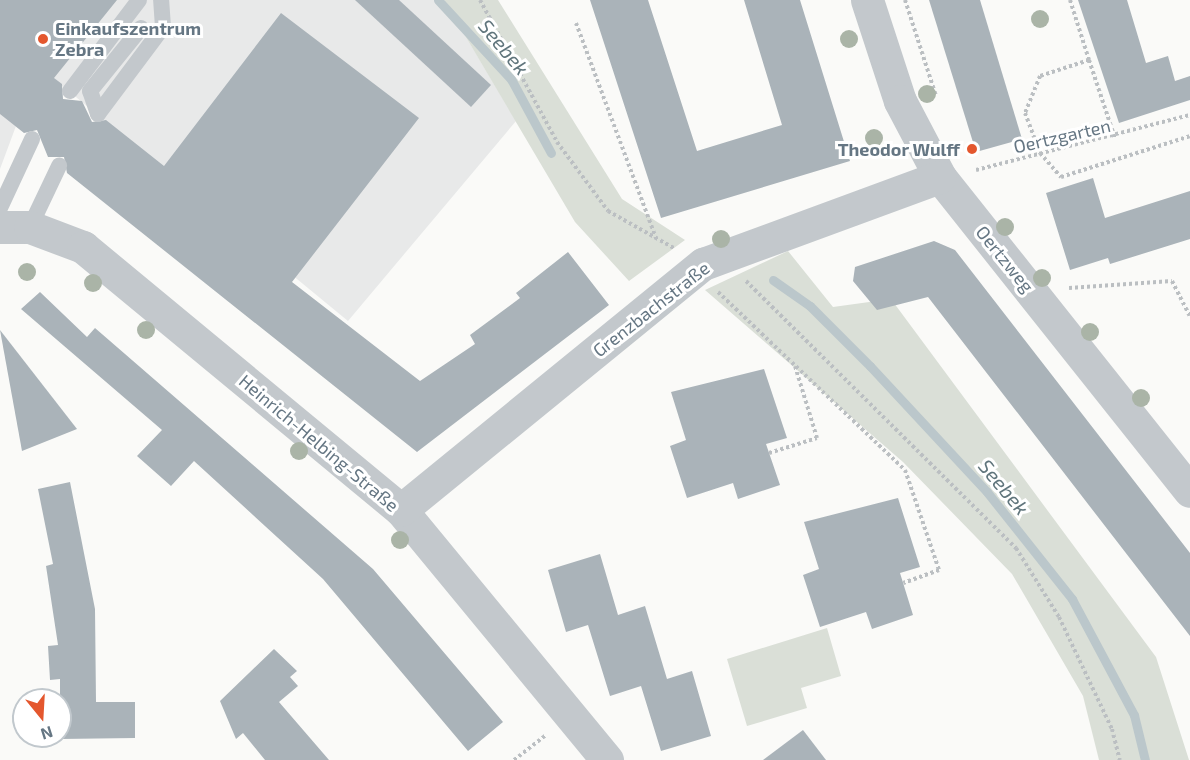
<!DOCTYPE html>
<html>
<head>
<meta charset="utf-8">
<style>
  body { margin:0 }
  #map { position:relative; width:1190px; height:760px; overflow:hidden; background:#fafaf8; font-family:"Exo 2",sans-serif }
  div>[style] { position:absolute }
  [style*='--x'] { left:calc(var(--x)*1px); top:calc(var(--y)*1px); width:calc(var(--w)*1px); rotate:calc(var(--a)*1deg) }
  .built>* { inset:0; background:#e8e9e9 }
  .green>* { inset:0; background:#dadfd7 }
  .stream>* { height:9px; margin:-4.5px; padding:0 4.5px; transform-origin:4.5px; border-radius:4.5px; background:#bbc7cb }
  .building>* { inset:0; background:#aab3b9 }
  .path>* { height:4px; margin-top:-2px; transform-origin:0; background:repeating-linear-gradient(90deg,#bbbfc2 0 3px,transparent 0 6px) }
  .lane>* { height:16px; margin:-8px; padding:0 8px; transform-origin:8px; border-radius:8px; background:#c3c8cc }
  .street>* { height:33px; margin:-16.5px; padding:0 16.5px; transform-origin:16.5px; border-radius:16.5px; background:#c3c8cc }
  .trees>* { width:18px; height:18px; margin:-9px; border-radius:50%; background:#aab4a7 }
  .dots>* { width:16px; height:16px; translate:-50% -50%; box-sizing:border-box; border:3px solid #fff; border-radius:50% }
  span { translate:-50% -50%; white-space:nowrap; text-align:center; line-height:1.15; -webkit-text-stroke:6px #fff; paint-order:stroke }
  .poi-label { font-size:18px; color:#657683; font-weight:700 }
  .left { translate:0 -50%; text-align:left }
  .right { translate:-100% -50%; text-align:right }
  .street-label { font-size:18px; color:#657683 }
  .water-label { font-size:20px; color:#60757c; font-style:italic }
  .north { position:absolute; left:12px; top:688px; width:60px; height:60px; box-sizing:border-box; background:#fff; border:2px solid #c1c8cd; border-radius:50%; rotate:162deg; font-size:16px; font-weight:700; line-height:24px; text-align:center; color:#657683 }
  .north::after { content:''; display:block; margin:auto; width:21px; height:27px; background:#e4572e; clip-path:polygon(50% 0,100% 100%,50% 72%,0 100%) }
</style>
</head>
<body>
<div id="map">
  <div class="built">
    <div style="clip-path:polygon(0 0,444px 0,516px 121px,348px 321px,54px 79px,16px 126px,0 169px)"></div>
  </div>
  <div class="green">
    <div style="clip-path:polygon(444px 0,498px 0,622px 199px,685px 240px,629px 281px,575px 222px)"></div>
    <div style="clip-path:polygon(788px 251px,833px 307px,891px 299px,1156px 657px,1189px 760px,1099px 760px,1083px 696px,1012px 574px,903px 462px,705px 290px)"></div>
    <div style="clip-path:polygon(827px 628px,841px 676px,801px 688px,807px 708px,747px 726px,727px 659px)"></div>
  </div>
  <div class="stream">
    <div style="--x:438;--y:0;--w:108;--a:47.3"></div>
    <div style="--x:511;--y:79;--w:84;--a:61.6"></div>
    <div style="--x:773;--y:280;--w:45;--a:35.1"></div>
    <div style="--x:810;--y:306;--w:85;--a:45"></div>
    <div style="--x:870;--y:366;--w:172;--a:47.1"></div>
    <div style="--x:987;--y:492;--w:137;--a:51.5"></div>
    <div style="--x:1072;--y:599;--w:132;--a:61.9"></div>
    <div style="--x:1134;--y:715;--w:46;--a:76.3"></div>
  </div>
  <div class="building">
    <div style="clip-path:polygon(0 0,117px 0,54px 78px,62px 84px,63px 99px,82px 101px,92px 122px,106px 120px,164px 166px,281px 13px,419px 118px,292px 282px,420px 381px,475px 344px,470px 335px,520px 298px,516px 293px,568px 252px,609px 305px,417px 452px,67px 173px,64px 157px,48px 157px,37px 130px,24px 133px,0 114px)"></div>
    <div style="clip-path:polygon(355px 0,399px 0,491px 85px,471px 107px)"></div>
    <div style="clip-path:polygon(590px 0,648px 0,697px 151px,782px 125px,744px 0,800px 0,850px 161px,661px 218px)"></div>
    <div style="clip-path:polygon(929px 0,980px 0,1022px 139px,976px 152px)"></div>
    <div style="clip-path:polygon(1078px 0,1127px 0,1146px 63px,1168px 56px,1175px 81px,1190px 76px,1190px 100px,1119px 123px)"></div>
    <div style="clip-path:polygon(1093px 178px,1105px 218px,1190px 191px,1190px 239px,1110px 264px,1108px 258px,1070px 270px,1046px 193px)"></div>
    <div style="clip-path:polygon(934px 241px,955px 250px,1190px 553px,1190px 636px,928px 297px,877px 310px,853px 281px,855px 267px)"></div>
    <div style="clip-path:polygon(40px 292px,87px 337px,95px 328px,373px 569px,503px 722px,468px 751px,323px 579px,194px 461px,171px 486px,137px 456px,162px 430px,21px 309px)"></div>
    <div style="clip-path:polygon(0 330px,77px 429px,22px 451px)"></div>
    <div style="clip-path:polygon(764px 369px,787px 438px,766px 444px,780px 485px,738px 499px,733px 483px,687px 498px,670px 446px,686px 440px,671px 392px)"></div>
    <div style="clip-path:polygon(70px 482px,95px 609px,96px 702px,135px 702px,135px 738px,60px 739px,60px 679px,50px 680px,48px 646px,58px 645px,46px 566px,53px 564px,38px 489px)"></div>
    <div style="clip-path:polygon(898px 498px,920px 567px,900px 573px,913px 615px,872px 629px,866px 612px,820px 627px,803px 575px,819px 569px,804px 522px)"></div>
    <div style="clip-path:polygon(600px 554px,618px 615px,645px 606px,667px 679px,692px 671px,711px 736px,661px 751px,641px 686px,610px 696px,588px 625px,566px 632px,548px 570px)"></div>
    <div style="clip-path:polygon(274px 649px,297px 671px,290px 677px,298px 686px,279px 702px,329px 760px,265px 760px,243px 733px,236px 739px,220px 701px)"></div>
    <div style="clip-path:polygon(803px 730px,826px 760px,763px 760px)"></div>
  </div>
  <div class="path">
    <div style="--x:480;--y:0;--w:162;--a:61.5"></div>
    <div style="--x:557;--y:142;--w:86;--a:53.5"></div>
    <div style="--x:608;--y:211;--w:76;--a:29.3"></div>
    <div style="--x:905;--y:0;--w:101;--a:72.1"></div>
    <div style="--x:1070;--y:0;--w:63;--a:72.4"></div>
    <div style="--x:1089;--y:60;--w:52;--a:161.9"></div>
    <div style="--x:1040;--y:76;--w:40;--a:112"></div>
    <div style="--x:1025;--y:113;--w:43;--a:69.4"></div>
    <div style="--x:1040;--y:153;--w:32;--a:49"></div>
    <div style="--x:1061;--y:177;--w:135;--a:-17.6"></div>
    <div style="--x:576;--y:23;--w:229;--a:69.6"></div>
    <div style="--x:1089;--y:60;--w:82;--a:71.6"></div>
    <div style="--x:976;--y:170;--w:221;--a:-14.4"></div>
    <div style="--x:746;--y:281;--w:380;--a:44.7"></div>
    <div style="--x:1016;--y:548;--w:81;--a:58.1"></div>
    <div style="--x:1059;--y:617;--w:124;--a:64.7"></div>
    <div style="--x:1112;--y:729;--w:32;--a:76"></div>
    <div style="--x:1069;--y:288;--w:103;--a:-3.9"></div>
    <div style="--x:1172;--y:281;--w:39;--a:63"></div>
    <div style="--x:718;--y:292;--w:258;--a:43.6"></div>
    <div style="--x:905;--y:470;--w:106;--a:71.2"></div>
    <div style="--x:939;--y:570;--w:38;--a:160"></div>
    <div style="--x:769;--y:453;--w:50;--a:-17.4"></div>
    <div style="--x:817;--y:438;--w:75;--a:-107"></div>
    <div style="--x:514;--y:760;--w:41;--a:-38"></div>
  </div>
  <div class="lane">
    <div style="--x:70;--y:91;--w:114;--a:-52.8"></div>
    <div style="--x:98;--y:114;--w:109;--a:-53.2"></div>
    <div style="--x:163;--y:27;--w:27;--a:-94"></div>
    <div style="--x:98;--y:114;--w:24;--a:-109"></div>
    <div style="--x:90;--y:91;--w:81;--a:-51"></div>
    <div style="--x:0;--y:208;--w:76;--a:-65.1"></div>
    <div style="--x:30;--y:227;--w:68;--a:-64.6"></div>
  </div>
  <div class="street">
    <div style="--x:867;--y:0;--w:106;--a:71.9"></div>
    <div style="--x:900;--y:101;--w:86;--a:62.2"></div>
    <div style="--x:940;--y:177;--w:401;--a:51.5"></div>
    <div style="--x:0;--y:227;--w:30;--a:0"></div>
    <div style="--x:30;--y:227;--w:57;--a:20.7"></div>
    <div style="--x:83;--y:247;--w:413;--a:39.6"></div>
    <div style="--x:401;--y:510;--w:324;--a:50.5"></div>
    <div style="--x:401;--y:510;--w:390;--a:-39.2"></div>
    <div style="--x:703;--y:264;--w:252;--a:-20.2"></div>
  </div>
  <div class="trees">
    <div style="left:1040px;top:19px"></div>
    <div style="left:849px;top:39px"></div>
    <div style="left:927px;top:94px"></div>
    <div style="left:874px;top:138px"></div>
    <div style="left:1005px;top:227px"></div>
    <div style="left:721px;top:239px"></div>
    <div style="left:27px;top:272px"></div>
    <div style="left:1042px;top:278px"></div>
    <div style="left:93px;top:283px"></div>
    <div style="left:146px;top:330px"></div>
    <div style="left:1090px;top:332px"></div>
    <div style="left:1141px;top:398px"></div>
    <div style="left:299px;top:451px"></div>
    <div style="left:400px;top:540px"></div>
  </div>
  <div class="dots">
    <div style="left:43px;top:39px;background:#e4572e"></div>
    <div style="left:972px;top:149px;background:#e4572e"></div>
  </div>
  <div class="poi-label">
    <span class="left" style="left:55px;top:39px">Einkaufszentrum<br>Zebra</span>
    <span class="right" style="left:960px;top:149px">Theodor Wulff</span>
  </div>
  <div class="street-label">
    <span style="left:1062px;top:136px;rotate:-13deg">Oertzgarten</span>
    <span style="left:1005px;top:259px;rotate:51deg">Oertzweg</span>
    <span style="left:651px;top:309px;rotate:-38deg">Grenzbachstraße</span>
    <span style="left:319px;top:443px;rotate:40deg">Heinrich-Helbing-Straße</span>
  </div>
  <div class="water-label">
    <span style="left:504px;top:47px;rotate:50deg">Seebek</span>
    <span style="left:1004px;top:487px;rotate:50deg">Seebek</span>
  </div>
  <div class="north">N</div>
</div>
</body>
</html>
